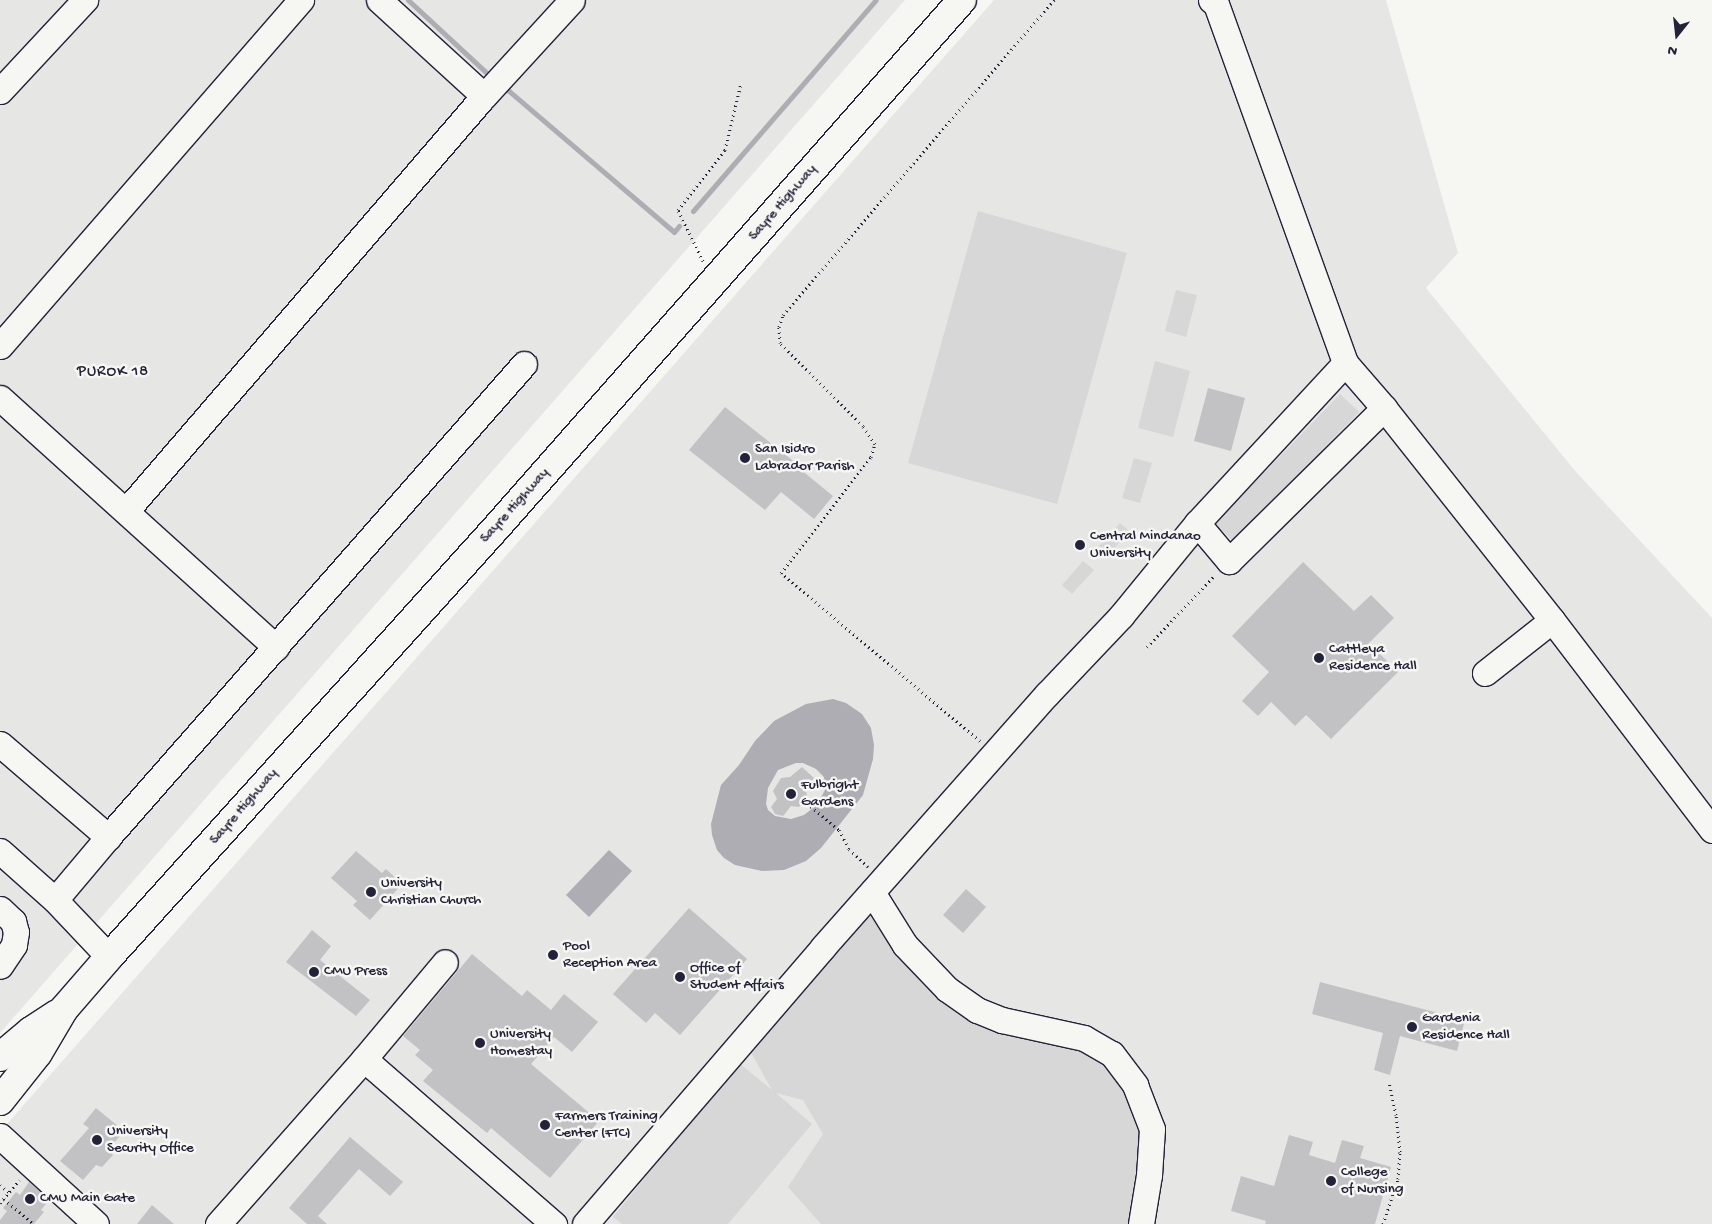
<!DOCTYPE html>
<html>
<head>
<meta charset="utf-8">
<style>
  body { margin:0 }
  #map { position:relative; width:1712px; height:1224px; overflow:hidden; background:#f6f6f2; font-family:"Gochi Hand",sans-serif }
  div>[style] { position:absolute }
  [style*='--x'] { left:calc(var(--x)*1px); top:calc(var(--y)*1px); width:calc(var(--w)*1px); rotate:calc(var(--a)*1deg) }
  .built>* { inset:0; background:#e6e6e4 }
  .green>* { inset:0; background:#d7d7d7 }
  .water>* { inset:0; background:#adadb3 }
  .stream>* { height:5px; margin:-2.5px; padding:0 2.5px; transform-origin:2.5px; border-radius:2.5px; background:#adadb3 }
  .building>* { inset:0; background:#c2c2c4 }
  .path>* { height:3px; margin-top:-1.5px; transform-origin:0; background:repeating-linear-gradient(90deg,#22223b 0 1px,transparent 0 5px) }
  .roads { filter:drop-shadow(1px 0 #22223b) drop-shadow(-1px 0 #22223b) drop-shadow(0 1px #22223b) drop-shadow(0 -1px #22223b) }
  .minor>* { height:25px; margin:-12.5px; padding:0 12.5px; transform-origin:12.5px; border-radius:12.5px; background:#f6f6f2 }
  .highway>* { height:28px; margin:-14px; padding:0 14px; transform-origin:14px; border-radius:14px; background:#f6f6f2 }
  .dots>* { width:14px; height:14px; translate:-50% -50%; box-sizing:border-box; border:2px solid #f6f6f2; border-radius:50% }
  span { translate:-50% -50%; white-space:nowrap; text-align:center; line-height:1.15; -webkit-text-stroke:5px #f6f6f2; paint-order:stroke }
  .street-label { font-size:15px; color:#22223b }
  .poi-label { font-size:15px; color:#22223b }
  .left { translate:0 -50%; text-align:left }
  .neighbourhood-label { font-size:16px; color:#22223b; letter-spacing:1px }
  .north { position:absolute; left:1652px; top:10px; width:50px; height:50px; -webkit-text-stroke:4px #f6f6f2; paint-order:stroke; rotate:196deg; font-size:14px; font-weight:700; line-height:20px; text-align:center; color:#22223b }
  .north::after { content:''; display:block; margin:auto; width:18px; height:22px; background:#22223b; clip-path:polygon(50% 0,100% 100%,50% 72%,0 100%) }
</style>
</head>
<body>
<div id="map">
  <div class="built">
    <div style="clip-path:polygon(0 0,905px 0,0 1033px)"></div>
    <div style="clip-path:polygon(994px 0,1386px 0,1458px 253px,1426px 288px,1576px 472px,1712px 618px,1712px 1224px,0 1224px,0 1132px)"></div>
  </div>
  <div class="green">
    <div style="clip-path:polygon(978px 211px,1127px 253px,1057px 504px,908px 463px)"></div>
    <div style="clip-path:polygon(1176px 290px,1197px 295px,1186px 337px,1165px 331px)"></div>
    <div style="clip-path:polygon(1155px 361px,1190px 371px,1173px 437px,1138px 428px)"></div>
    <div style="clip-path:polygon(1340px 394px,1359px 412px,1234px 542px,1215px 524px)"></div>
    <div style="clip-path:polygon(1134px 458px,1152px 463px,1140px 503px,1122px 498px)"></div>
    <div style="clip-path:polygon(1120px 523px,1129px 531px,1109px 555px,1099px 546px)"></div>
    <div style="clip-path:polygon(1083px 561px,1094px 570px,1072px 594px,1062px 585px)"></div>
    <div style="clip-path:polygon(870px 900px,943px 995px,1109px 1052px,1152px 1129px,1142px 1224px,821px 1224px,788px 1187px,823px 1134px,803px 1100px,776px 1093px,812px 1124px,728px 1224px,622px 1224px,613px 1217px,739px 1063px,772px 1090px,749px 1049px)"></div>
  </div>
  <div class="water">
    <div style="clip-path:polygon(evenodd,833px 699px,846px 703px,862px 714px,871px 728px,874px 745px,873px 759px,863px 795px,821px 848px,806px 861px,784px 870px,762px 871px,735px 865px,724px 858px,717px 850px,712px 835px,711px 824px,721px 785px,739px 765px,755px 741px,774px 721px,806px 704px,833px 699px,796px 763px,803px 763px,816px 769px,824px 777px,825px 790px,817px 805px,804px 815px,791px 819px,775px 816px,768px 810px,766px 804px,768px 788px,778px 770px,796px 763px)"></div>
    <div style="clip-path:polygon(609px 850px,632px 871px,589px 917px,566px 895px)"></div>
  </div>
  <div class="stream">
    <div style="--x:408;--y:0;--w:109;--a:42.8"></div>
    <div style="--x:502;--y:85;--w:226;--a:40.5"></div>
    <div style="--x:674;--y:232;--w:8;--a:-50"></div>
    <div style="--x:693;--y:211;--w:279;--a:-49.1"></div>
  </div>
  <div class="building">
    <div style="clip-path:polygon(1208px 388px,1245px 398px,1231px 451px,1194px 441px)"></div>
    <div style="clip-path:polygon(725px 407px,801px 467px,800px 469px,833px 496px,814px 519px,781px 492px,765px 510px,689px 450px)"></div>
    <div style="clip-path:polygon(1303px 562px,1354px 611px,1371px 595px,1394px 618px,1369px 643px,1398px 672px,1331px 739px,1306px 715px,1295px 726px,1271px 702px,1258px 716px,1242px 701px,1269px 672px,1232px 636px)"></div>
    <div style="clip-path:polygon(802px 767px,814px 778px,806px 789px,807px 797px,799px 807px,791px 806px,783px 816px,775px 814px,771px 807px,777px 799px,773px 791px,781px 778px,790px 777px)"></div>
    <div style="clip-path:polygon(356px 851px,382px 873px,386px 869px,402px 884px,370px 920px,353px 905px,357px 901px,331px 878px)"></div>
    <div style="clip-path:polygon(966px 889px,986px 907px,963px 933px,943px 915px)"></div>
    <div style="clip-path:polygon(689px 908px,747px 959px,680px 1035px,655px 1013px,646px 1023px,613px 994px)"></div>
    <div style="clip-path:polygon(312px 930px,331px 946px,320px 960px,370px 1000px,356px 1016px,286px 962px)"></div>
    <div style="clip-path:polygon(472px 954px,522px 996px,527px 990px,551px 1010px,564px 994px,598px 1022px,572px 1052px,554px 1037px,531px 1064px,599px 1121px,550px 1178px,491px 1128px,487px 1133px,423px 1081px,433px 1070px,415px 1055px,420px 1050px,403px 1036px)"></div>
    <div style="clip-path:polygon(1320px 982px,1465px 1020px,1457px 1051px,1400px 1036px,1390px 1075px,1374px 1070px,1383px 1033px,1312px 1014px)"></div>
    <div style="clip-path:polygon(96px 1108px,124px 1131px,109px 1149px,113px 1155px,102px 1167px,96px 1165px,83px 1180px,60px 1161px,89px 1128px,83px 1124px)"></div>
    <div style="clip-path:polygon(1289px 1135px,1313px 1142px,1309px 1155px,1335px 1163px,1342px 1140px,1364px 1146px,1360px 1158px,1391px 1167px,1375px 1224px,1265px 1224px,1266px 1221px,1231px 1211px,1241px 1176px,1274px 1186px)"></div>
    <div style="clip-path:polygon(350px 1137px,403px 1182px,390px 1196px,359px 1169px,318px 1216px,327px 1224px,307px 1224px,289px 1208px)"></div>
    <div style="clip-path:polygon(29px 1182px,49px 1200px,41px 1210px,44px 1212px,34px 1224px,0 1224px,0 1220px,7px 1211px,3px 1208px,16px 1192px,20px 1195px)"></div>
    <div style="clip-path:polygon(152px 1205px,174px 1224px,137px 1224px)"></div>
  </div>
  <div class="path">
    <div style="--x:703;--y:261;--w:57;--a:-116.1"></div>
    <div style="--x:678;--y:210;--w:76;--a:-51.9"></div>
    <div style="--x:725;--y:150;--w:69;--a:-76.6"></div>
    <div style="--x:1147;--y:647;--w:99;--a:-46.6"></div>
    <div style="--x:980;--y:741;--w:260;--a:-139.8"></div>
    <div style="--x:781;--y:573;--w:147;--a:-52.2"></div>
    <div style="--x:871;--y:457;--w:14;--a:-73"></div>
    <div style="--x:875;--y:444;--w:22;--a:-124"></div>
    <div style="--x:863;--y:426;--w:117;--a:-135"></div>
    <div style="--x:780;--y:343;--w:16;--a:-94"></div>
    <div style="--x:779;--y:327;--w:13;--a:-72"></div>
    <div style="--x:783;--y:315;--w:416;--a:-49.3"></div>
    <div style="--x:807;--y:803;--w:42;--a:40.2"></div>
    <div style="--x:839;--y:830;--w:21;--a:62"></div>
    <div style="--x:849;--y:849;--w:26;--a:43"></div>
    <div style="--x:0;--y:1185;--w:11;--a:38"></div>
    <div style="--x:4;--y:1199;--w:39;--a:40"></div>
    <div style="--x:0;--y:1203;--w:30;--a:-50"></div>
    <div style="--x:1383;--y:1224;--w:47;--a:-71.6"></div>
    <div style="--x:1398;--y:1179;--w:27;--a:-86"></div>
    <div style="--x:1400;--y:1152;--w:37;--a:-96"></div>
    <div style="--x:1396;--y:1115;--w:34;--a:-102"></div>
  </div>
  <div class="roads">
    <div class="minor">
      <div style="--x:379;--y:0;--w:142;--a:42.4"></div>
      <div style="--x:1211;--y:0;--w:6;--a:39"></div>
      <div style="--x:1216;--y:4;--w:381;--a:70.2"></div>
      <div style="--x:1345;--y:363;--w:60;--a:49.1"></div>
      <div style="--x:1384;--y:408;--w:270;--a:51.6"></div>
      <div style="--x:1552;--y:620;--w:264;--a:52.7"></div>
      <div style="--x:0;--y:91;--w:125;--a:-47"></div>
      <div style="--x:0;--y:346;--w:459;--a:-49"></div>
      <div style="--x:0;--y:398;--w:372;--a:42.1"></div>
      <div style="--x:126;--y:511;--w:548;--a:-49.22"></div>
      <div style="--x:484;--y:96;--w:130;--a:-47.5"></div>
      <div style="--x:1197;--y:523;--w:50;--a:49.9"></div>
      <div style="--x:1229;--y:561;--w:218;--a:-44.6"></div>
      <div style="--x:1485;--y:673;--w:85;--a:-38.3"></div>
      <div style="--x:0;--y:744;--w:143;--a:40.7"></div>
      <div style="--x:108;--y:837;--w:82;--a:130.1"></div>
      <div style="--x:108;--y:837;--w:630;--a:-48.67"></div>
      <div style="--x:0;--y:851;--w:74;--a:41.7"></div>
      <div style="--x:55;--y:900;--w:79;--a:46.5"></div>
      <div style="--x:872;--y:892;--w:62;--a:58.1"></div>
      <div style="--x:905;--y:945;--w:61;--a:46.3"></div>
      <div style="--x:947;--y:989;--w:37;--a:35"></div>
      <div style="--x:977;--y:1010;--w:27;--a:22"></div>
      <div style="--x:1002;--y:1020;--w:84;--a:12.4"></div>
      <div style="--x:1084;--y:1038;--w:32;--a:30"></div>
      <div style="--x:1112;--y:1054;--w:39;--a:53"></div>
      <div style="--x:1135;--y:1085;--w:47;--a:68.9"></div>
      <div style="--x:1152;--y:1129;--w:46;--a:93.7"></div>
      <div style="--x:1149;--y:1175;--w:50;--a:99.3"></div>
      <div style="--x:0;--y:909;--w:18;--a:43"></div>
      <div style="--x:13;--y:921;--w:11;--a:75"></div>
      <div style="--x:16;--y:932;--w:13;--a:99"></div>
      <div style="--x:14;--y:945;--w:25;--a:124"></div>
      <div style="--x:364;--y:1059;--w:252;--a:41"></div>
      <div style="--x:0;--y:1136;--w:130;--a:42.5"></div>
      <div style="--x:218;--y:1224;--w:220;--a:-48.5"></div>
      <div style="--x:364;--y:1059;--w:126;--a:-50.1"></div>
      <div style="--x:585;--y:1224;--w:365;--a:-49.3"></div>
      <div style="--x:823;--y:947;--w:338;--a:-48.5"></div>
      <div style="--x:1047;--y:694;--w:108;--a:-46.5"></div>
      <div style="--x:1121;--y:616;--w:120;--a:-50.7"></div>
      <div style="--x:1197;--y:523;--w:218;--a:-47.2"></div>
    </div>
    <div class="highway">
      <div style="--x:0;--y:1057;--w:40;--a:-40"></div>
      <div style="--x:31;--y:1031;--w:31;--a:-33"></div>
      <div style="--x:0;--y:1101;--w:61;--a:-51.6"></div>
      <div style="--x:38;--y:1053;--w:51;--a:-59.4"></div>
      <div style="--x:64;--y:1009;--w:69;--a:-49.1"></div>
      <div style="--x:109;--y:957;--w:578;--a:-47.95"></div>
      <div style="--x:496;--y:528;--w:704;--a:-48.57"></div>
    </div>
  </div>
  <div class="dots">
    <div style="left:745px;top:458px;background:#22223b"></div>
    <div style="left:1080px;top:545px;background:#22223b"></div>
    <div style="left:1319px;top:658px;background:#22223b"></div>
    <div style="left:791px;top:794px;background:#22223b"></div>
    <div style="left:371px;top:892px;background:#22223b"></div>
    <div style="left:553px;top:955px;background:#22223b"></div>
    <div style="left:314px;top:972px;background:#22223b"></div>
    <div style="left:680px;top:977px;background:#22223b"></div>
    <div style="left:1412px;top:1027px;background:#22223b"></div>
    <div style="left:480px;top:1043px;background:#22223b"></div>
    <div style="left:545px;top:1125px;background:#22223b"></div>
    <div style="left:97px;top:1140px;background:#22223b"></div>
    <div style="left:1331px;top:1181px;background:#22223b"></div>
    <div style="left:30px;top:1199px;background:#22223b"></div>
  </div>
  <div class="street-label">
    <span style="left:783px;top:203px;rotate:-49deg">Sayre Highway</span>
    <span style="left:515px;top:506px;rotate:-48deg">Sayre Highway</span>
    <span style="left:244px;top:807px;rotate:-49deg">Sayre Highway</span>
  </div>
  <div class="poi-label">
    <span class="left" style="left:755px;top:458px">San Isidro<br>Labrador Parish</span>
    <span class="left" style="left:1090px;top:545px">Central Mindanao<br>University</span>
    <span class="left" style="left:1329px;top:658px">Cattleya<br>Residence Hall</span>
    <span class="left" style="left:801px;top:794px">Fulbright<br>Gardens</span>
    <span class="left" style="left:381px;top:892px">University<br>Christian Church</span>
    <span class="left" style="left:563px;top:955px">Pool<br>Reception Area</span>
    <span class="left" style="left:690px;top:977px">Office of<br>Student Affairs</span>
    <span class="left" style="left:324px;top:972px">CMU Press</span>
    <span class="left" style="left:1422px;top:1027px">Gardenia<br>Residence Hall</span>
    <span class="left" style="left:490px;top:1043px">University<br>Homestay</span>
    <span class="left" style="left:555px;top:1125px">Farmers Training<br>Center (FTC)</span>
    <span class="left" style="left:107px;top:1140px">University<br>Security Office</span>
    <span class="left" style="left:1341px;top:1181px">College<br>of Nursing</span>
    <span class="left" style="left:40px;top:1199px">CMU Main Gate</span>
  </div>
  <div class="neighbourhood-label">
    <span style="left:113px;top:373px">PUROK 18</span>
  </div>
  <div class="north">N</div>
</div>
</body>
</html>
